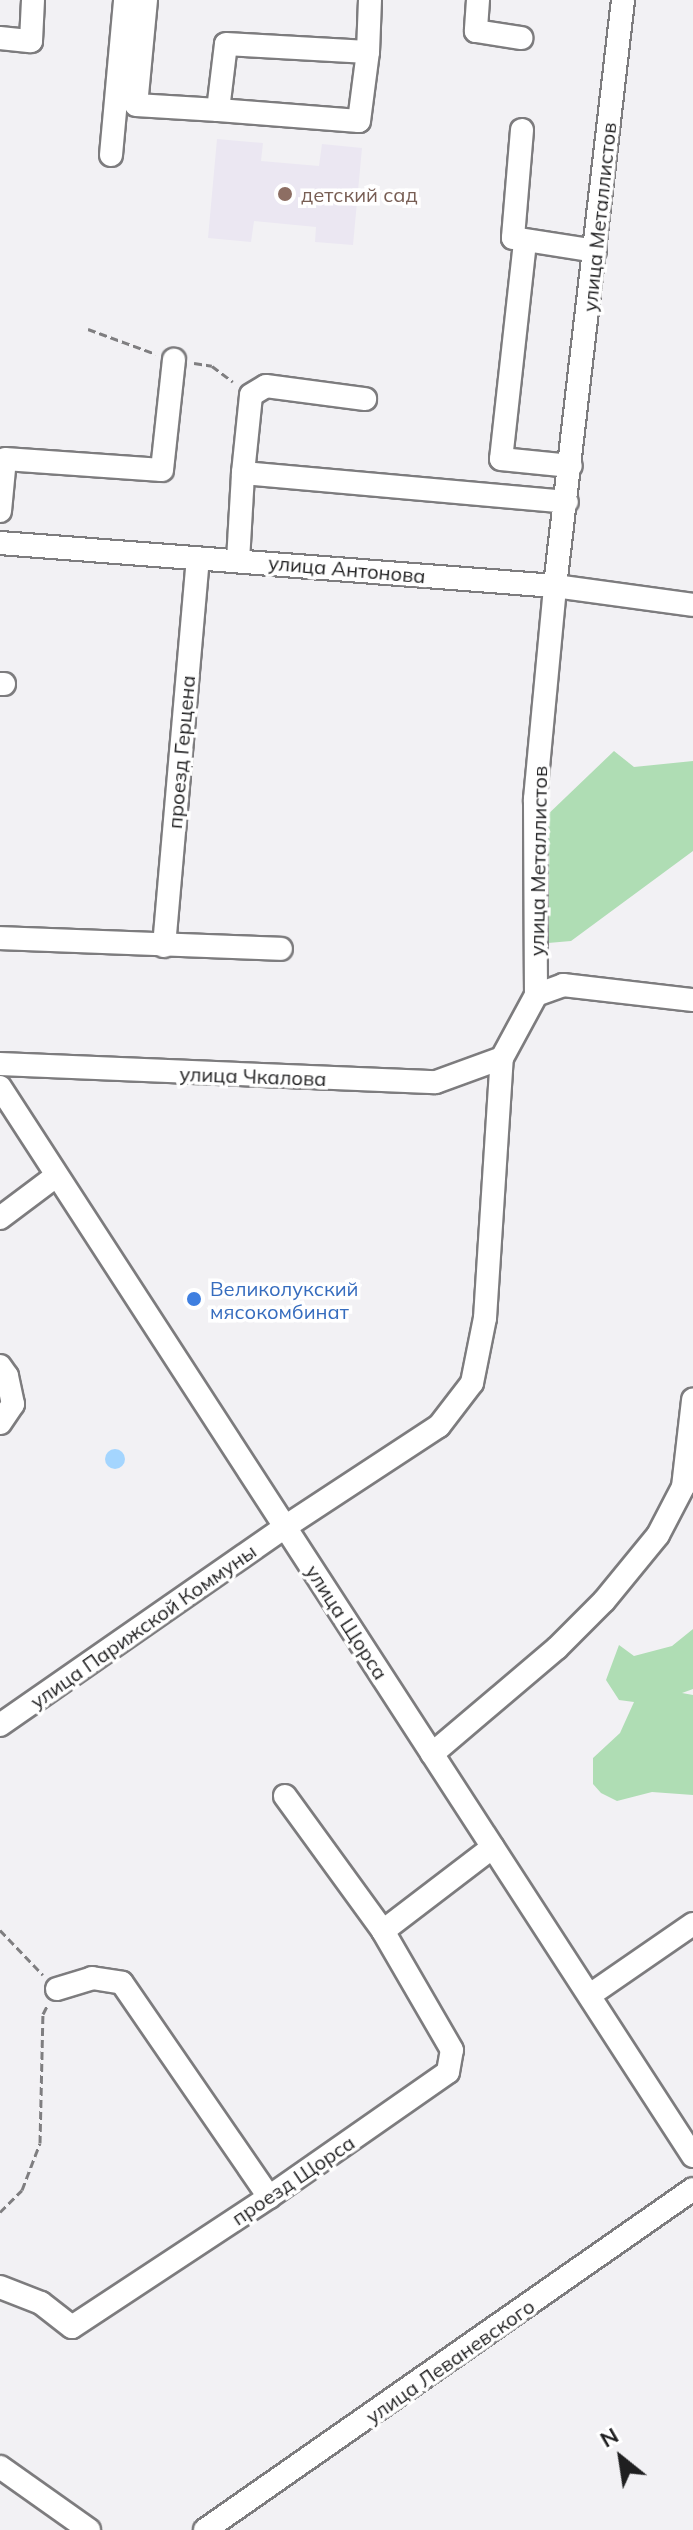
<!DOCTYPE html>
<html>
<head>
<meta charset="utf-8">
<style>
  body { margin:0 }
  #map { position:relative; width:693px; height:2530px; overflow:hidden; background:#f2f1f4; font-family:Mulish,sans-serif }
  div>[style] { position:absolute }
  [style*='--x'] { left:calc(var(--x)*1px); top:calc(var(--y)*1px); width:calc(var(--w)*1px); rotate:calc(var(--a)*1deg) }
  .built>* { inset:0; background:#ebe7f2 }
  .green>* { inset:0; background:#afddb4 }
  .water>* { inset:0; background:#a4d5fe }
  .round { border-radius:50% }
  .path>* { height:3px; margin-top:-1.5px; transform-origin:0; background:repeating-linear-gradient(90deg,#7f7e80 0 8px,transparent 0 12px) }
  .roads { filter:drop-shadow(2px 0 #7d7c7e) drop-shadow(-2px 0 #7d7c7e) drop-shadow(0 2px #7d7c7e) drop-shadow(0 -2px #7d7c7e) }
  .minor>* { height:22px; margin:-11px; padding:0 11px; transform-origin:11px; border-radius:11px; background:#fff }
  .dots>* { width:22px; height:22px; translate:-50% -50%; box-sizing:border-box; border:4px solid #fff; border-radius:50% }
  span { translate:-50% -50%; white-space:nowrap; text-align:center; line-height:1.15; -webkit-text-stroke:7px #fff; paint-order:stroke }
  .education-label { font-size:20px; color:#785e54 }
  .left { translate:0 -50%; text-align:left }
  .street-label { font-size:20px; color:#1f1f20 }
  .shop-label { font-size:20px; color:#366cbe }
  .north { position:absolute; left:581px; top:2418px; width:80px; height:80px; -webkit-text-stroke:6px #fff; paint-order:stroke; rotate:330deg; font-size:22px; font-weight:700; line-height:32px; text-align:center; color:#1f1f20 }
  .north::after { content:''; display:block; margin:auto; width:28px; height:36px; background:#1f1f20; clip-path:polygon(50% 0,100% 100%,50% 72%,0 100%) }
</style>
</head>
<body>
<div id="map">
  <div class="built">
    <div style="clip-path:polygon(217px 139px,263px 143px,261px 161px,319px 166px,322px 144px,362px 148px,353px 245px,315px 242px,316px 227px,254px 221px,251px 242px,208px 238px)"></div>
  </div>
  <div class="green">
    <div style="clip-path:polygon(614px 751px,634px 767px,693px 761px,693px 851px,571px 941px,548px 943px,548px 864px,542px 820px)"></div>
    <div style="clip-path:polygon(693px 1629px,693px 1689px,682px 1693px,693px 1695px,693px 1795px,652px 1792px,617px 1801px,601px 1793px,593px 1784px,593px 1758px,620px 1733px,634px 1702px,619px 1700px,606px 1680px,619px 1645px,634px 1656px,672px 1646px)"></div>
  </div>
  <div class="water">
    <div class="round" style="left:105px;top:1449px;width:20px;height:20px"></div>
  </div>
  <div class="path">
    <div style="--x:88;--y:329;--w:72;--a:20.2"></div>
    <div style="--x:194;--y:363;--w:18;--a:9"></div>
    <div style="--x:212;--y:366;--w:26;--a:37"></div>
    <div style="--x:0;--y:1930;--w:62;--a:46.3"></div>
    <div style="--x:0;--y:2212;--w:31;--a:-45"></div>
    <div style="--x:22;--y:2190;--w:50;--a:-69"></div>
    <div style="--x:40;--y:2143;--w:129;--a:-88.7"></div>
    <div style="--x:43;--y:2014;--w:9;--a:-63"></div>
  </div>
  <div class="roads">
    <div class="minor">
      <div style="--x:146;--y:0;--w:105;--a:95.4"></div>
      <div style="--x:136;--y:105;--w:82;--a:3.5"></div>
      <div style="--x:218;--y:110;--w:66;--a:-83.1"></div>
      <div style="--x:226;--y:44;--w:142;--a:3.2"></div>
      <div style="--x:368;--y:52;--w:52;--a:-87.8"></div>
      <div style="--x:478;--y:0;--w:31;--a:94"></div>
      <div style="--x:476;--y:31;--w:46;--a:8.8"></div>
      <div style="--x:0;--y:38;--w:31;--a:6"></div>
      <div style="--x:31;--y:41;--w:41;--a:-87.2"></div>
      <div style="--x:218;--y:110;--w:141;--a:4.5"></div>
      <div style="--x:359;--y:121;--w:70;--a:-82.6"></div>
      <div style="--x:522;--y:130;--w:108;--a:94.8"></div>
      <div style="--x:513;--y:238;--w:83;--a:9"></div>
      <div style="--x:111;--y:155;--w:156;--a:-84.8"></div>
      <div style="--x:525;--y:242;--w:218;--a:96.3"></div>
      <div style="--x:501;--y:459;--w:70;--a:5.7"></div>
      <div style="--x:243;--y:473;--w:78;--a:-84.1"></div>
      <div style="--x:251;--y:395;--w:17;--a:-31"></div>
      <div style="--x:266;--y:386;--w:100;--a:7.5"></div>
      <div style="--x:0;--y:511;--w:52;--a:-84.5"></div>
      <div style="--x:5;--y:459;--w:157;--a:4"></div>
      <div style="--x:162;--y:470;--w:111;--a:-83.8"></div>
      <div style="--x:0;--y:543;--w:557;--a:4.43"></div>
      <div style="--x:555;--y:586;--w:139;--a:7.8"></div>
      <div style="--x:238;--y:561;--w:88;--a:-86.7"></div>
      <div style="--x:243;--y:473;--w:325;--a:5.1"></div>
      <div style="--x:0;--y:684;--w:4;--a:0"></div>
      <div style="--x:0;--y:938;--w:281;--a:2.2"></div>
      <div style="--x:164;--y:946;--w:389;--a:-85"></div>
      <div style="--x:536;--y:995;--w:29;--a:-20"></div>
      <div style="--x:563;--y:985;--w:131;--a:6.6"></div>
      <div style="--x:0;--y:1064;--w:436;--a:2.4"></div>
      <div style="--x:436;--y:1082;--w:70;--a:-20"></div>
      <div style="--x:0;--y:1087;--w:1274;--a:57.05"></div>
      <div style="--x:0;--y:1218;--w:70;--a:-36.9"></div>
      <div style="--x:0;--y:1366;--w:12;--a:55"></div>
      <div style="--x:7;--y:1376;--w:29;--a:78"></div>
      <div style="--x:13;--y:1404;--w:23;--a:124"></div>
      <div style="--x:0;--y:1725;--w:347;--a:-34.8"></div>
      <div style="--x:285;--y:1527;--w:184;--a:-33.3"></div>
      <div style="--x:439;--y:1426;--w:54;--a:-52.5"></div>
      <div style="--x:472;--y:1383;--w:66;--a:-78.7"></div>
      <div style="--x:485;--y:1318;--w:261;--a:-86.3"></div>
      <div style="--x:502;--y:1058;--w:72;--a:-61.6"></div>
      <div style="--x:536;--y:995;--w:196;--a:-90.3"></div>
      <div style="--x:535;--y:799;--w:214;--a:-84.6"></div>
      <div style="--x:555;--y:586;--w:590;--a:-83.38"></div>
      <div style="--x:432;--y:1754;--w:164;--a:-40.3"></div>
      <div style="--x:557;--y:1648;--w:66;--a:-45"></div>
      <div style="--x:604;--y:1601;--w:85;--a:-50.7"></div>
      <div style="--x:658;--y:1535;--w:54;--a:-62.5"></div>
      <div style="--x:683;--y:1487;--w:88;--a:-83.4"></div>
      <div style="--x:285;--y:1796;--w:167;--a:54"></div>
      <div style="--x:57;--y:1989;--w:37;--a:-17"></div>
      <div style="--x:92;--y:1978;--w:30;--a:9"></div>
      <div style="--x:122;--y:1983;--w:260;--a:55.5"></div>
      <div style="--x:590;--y:1995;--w:125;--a:-34.6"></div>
      <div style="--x:0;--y:2287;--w:44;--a:21.3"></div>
      <div style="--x:41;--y:2303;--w:39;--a:38"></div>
      <div style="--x:72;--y:2327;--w:236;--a:-33.4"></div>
      <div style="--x:269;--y:2197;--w:218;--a:-34.9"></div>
      <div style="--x:448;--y:2072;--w:22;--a:-80"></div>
      <div style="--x:452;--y:2050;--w:138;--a:-120.1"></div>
      <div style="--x:383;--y:1931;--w:138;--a:-37.4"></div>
      <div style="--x:0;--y:2467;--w:109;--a:35.3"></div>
      <div style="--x:205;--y:2530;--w:595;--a:-34.94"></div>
    </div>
  </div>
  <div class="dots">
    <div style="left:285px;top:194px;background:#8d6e63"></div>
    <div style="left:194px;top:1299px;background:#3f7fe0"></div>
  </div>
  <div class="education-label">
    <span class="left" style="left:301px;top:194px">детский сад</span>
  </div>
  <div class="street-label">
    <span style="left:599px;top:217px;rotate:-84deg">улица Металлистов</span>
    <span style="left:347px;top:569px;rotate:5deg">улица Антонова</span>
    <span style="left:181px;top:752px;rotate:-85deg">проезд Герцена</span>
    <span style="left:538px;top:861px;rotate:-89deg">улица Металлистов</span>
    <span style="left:253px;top:1076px;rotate:2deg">улица Чкалова</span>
    <span style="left:347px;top:1622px;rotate:57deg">улица Щорса</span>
    <span style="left:143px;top:1626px;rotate:-35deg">улица Парижской Коммуны</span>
    <span style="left:293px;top:2180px;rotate:-34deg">проезд Щорса</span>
    <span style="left:450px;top:2361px;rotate:-35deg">улица Леваневского</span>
  </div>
  <div class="shop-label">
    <span class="left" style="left:210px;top:1300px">Великолукский<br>мясокомбинат</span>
  </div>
  <div class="north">N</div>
</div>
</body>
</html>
